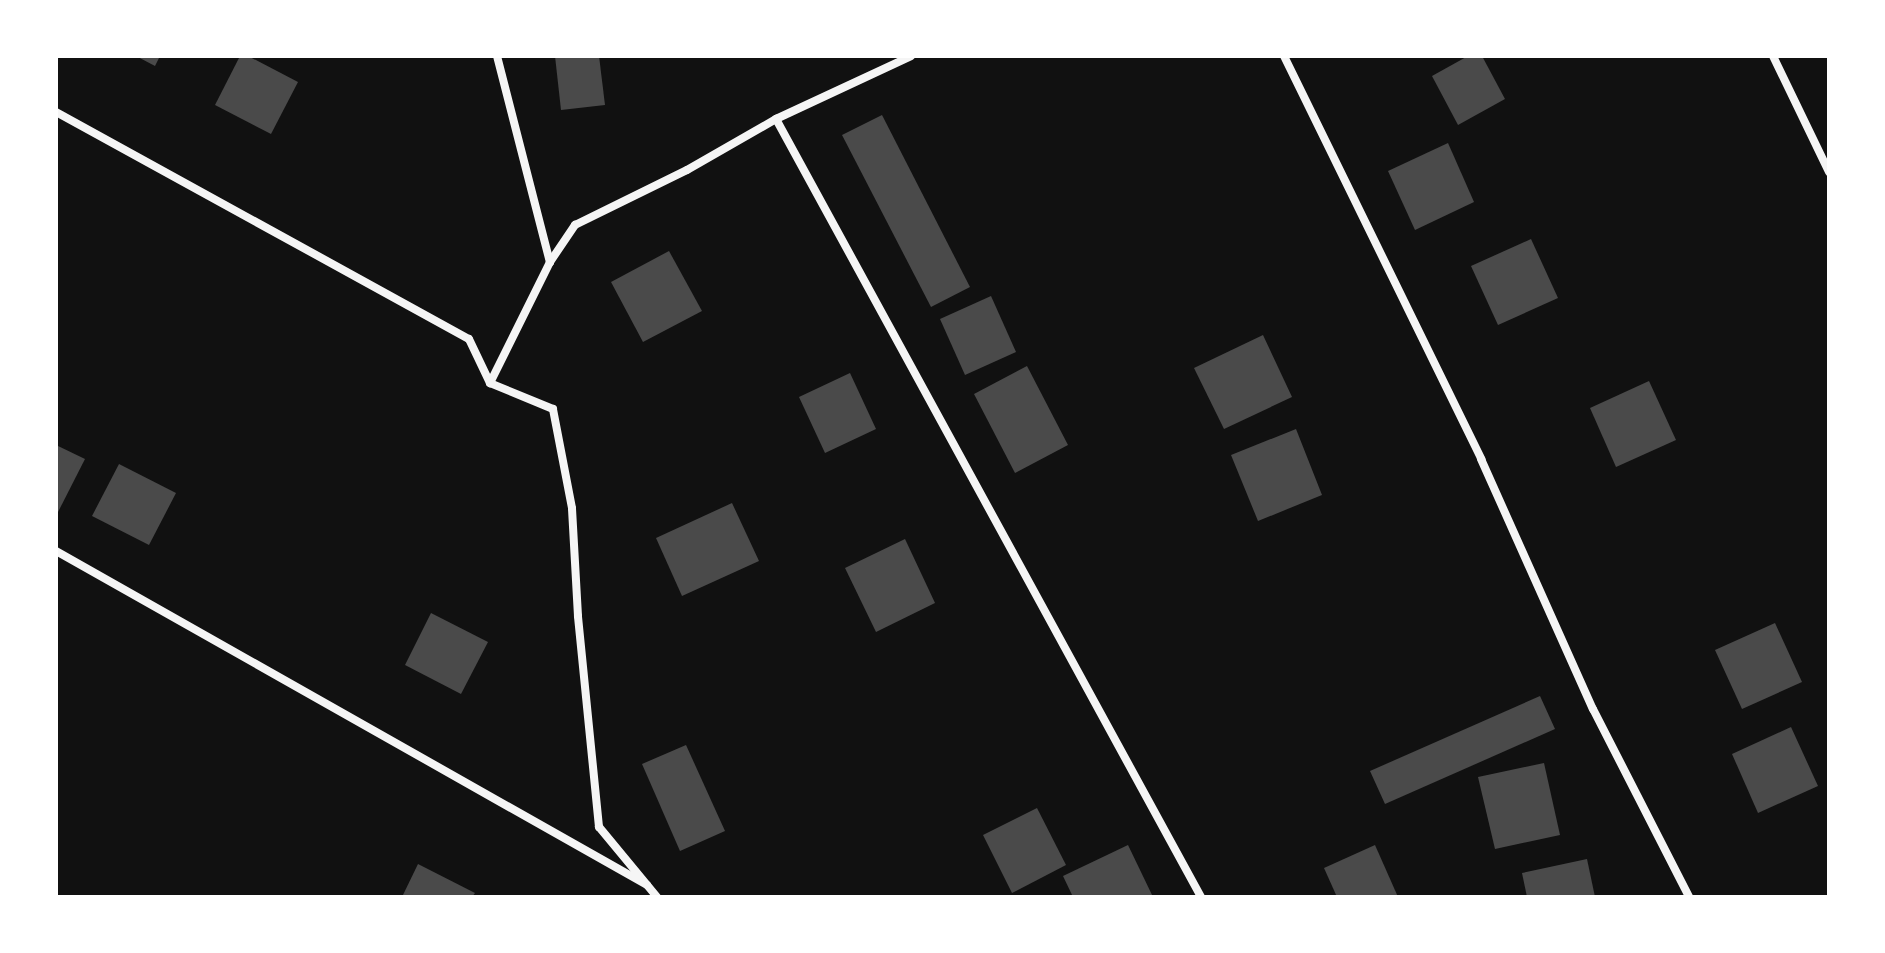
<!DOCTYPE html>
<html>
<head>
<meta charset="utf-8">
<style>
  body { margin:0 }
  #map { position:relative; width:1885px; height:953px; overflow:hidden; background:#111; font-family:Helvetica,sans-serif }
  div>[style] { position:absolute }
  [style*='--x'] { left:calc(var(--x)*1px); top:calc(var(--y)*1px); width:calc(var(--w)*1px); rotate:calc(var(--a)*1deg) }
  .building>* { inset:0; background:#4a4a4a }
  .minor>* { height:8px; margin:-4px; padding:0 4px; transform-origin:4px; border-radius:4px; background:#f5f5f5 }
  span { translate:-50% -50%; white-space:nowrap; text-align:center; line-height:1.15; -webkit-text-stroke:8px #fff; paint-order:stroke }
  .frame { position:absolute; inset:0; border:58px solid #fff; pointer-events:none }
</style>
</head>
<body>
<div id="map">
  <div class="building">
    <div style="clip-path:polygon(136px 56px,160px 56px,155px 66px)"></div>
    <div style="clip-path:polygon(240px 56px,248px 56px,298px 82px,271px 134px,215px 105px)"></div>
    <div style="clip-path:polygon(555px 56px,599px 56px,605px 105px,561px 110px)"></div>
    <div style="clip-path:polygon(1468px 56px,1482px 56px,1505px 99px,1458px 125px,1432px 76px)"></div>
    <div style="clip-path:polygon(882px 115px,970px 287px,931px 307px,842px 135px)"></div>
    <div style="clip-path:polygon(1448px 143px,1474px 202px,1415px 230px,1388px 171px)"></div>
    <div style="clip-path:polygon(1531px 239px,1558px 298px,1498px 325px,1471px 266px)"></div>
    <div style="clip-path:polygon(669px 251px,702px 311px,643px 342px,611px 282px)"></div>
    <div style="clip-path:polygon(991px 296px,1016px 352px,965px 375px,940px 319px)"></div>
    <div style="clip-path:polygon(1263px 335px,1292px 397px,1224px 429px,1194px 368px)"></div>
    <div style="clip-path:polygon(1027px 366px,1068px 445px,1015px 473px,974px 394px)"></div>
    <div style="clip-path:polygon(850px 373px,876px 429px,825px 453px,799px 397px)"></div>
    <div style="clip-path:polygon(1649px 381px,1676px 440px,1616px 467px,1590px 408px)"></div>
    <div style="clip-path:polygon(1296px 429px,1322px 495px,1258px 521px,1231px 455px)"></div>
    <div style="clip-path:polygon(56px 445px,85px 459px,56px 516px)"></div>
    <div style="clip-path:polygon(119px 464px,176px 493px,149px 545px,92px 516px)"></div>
    <div style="clip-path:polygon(732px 503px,759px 561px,682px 596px,656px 538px)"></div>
    <div style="clip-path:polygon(905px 539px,935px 603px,876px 632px,845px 568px)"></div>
    <div style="clip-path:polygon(431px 613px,488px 642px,461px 694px,405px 665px)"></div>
    <div style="clip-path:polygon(1775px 623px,1802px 682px,1742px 709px,1715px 650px)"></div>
    <div style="clip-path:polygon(1540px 696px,1555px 729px,1385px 804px,1370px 771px)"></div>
    <div style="clip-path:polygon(1791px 727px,1818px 786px,1758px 813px,1732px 754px)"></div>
    <div style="clip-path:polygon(686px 745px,725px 831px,680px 851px,642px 764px)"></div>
    <div style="clip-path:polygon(1544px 763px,1560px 835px,1495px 849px,1478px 777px)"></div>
    <div style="clip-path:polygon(1037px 808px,1066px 865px,1012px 893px,983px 835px)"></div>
    <div style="clip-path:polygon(1128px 845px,1153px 897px,1073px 897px,1063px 876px)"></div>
    <div style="clip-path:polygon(1375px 845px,1398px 897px,1337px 897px,1324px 868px)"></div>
    <div style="clip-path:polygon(1587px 859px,1595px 897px,1527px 897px,1522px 873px)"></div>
    <div style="clip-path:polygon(418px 864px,475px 893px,472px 897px,402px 897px)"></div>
  </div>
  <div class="minor">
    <div style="--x:497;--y:56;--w:213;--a:75.6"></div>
    <div style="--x:1284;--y:56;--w:449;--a:63.9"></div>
    <div style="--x:1481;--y:459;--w:274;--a:65.9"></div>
    <div style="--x:1593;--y:709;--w:211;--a:62.9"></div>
    <div style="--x:1773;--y:56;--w:129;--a:64.2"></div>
    <div style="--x:56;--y:112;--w:471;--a:28.8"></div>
    <div style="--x:469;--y:339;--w:49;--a:64.5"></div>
    <div style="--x:776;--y:119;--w:887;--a:61.35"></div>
    <div style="--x:56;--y:551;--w:679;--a:29.47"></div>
    <div style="--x:657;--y:897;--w:91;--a:-129.6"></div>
    <div style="--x:599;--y:827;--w:212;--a:-95.7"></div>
    <div style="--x:578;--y:616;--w:108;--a:-93.2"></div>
    <div style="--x:572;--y:508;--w:101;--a:-100.9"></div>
    <div style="--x:553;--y:409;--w:68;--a:-157.6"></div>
    <div style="--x:490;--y:383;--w:135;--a:-63.6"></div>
    <div style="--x:550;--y:262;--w:45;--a:-56"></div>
    <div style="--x:575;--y:225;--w:125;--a:-26.2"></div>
    <div style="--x:687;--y:170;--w:103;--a:-29.8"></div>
    <div style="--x:776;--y:119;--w:149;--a:-25"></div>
  </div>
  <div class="frame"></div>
</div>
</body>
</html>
